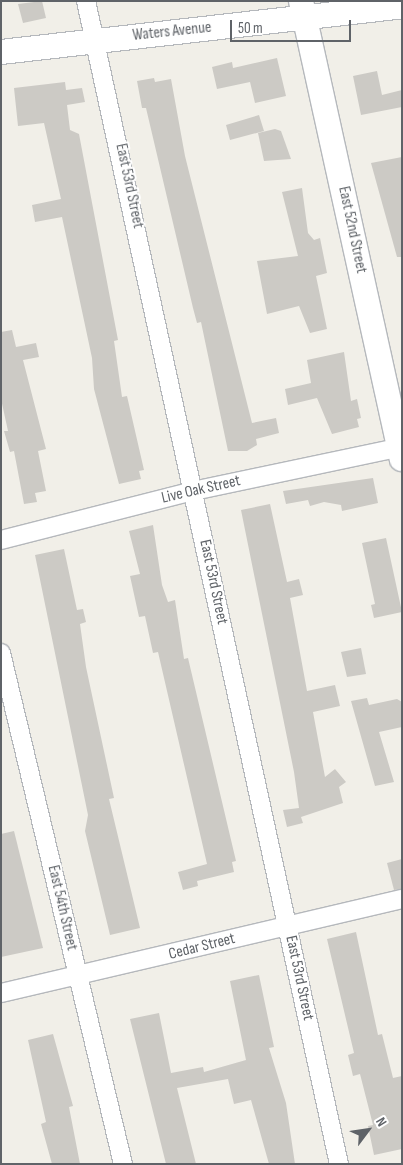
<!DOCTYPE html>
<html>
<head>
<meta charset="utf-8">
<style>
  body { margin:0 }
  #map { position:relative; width:403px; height:1165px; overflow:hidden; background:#f1efe8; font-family:"Sofia Sans Condensed",sans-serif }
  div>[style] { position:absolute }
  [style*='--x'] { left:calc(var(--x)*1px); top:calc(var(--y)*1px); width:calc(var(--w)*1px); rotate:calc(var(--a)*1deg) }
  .building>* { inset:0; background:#cccac5 }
  .roads { filter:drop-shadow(1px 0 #b5b8bc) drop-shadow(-1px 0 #b5b8bc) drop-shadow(0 1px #b5b8bc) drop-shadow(0 -1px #b5b8bc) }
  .minor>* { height:18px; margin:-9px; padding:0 9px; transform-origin:9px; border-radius:9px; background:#fff }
  .secondary>* { height:24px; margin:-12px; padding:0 12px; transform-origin:12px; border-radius:12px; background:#fff }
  span { translate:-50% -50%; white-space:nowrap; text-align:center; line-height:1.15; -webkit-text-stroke:4px #fff; paint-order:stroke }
  .street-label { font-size:16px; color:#5f6368 }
  .frame { position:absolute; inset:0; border:2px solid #5f6368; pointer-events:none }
  .north { position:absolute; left:343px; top:1105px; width:50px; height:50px; -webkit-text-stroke:4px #fff; paint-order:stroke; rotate:59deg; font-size:14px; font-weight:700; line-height:20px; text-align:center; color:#5f6368 }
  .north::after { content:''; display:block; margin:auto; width:18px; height:22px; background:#5f6368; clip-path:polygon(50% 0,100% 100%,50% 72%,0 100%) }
  .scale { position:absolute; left:230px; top:20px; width:121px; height:22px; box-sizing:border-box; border:2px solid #5f6368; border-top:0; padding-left:6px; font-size:15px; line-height:18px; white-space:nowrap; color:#5f6368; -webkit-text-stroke:4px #fff; paint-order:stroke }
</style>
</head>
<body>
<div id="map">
  <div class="building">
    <div style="clip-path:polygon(42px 1px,46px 18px,23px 23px,18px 4px)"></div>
    <div style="clip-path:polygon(277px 58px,286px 96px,255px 103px,250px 82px,217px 89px,212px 67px,232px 62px,233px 68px)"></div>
    <div style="clip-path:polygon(377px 71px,382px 95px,402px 90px,402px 107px,361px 115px,353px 76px)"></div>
    <div style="clip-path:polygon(154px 78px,155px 82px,171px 79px,185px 156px,252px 423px,276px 418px,279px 433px,256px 439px,257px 445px,247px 451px,228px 451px,201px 322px,197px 323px,193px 308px,146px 108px,142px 108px,137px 81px)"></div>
    <div style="clip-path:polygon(65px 82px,66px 90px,82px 88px,85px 102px,67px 105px,70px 130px,79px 134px,118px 340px,114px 341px,122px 397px,127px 396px,144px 470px,139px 471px,141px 479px,119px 484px,94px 389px,92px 358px,62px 217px,35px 222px,32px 205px,61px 199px,44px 123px,18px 126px,14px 88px)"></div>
    <div style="clip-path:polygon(259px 115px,264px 131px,230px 140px,226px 125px)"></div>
    <div style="clip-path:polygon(275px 129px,281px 131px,291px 159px,264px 161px,258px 133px)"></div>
    <div style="clip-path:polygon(402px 157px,402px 257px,397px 257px,371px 163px)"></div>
    <div style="clip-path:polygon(302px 188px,308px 233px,314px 240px,320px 238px,327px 273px,316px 276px,327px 329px,310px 333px,299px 306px,267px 314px,257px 261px,298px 256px,282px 192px)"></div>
    <div style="clip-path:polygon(12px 330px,16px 347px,36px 343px,39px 357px,23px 360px,46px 449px,38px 451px,46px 491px,35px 493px,37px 502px,24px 504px,14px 451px,10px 452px,4px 431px,8px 431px,1px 399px,1px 332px)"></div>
    <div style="clip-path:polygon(344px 352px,351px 401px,357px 399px,361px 418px,357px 419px,359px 427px,332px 434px,317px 398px,288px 405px,285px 389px,311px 383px,307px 360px)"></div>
    <div style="clip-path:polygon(373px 478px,378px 503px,342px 511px,341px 505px,324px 502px,310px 506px,308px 500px,286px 504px,283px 491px)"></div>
    <div style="clip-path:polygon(270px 504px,287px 582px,299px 579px,303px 595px,290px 598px,307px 691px,335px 685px,340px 706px,313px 712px,325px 777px,335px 769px,346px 782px,339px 787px,343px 803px,301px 817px,303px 823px,287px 827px,283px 810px,299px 808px,294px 772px,241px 510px)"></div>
    <div style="clip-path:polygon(153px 525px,162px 585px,168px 602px,175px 600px,184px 659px,188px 658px,236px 861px,232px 862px,234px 872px,197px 881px,198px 886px,183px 890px,178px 872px,207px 864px,158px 652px,153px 653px,145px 616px,139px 617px,130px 576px,140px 574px,129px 531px)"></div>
    <div style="clip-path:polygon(386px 538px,402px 612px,374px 618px,371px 605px,375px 604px,362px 543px)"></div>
    <div style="clip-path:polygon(64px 549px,77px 610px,83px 609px,86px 622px,80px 624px,86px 667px,114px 798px,109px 799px,140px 928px,110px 935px,85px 831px,88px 815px,35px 555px)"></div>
    <div style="clip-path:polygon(361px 648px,366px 674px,347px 677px,341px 652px)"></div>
    <div style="clip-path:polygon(367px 698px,369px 705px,397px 699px,402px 702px,402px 727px,379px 732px,394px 782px,375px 786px,351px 701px)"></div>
    <div style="clip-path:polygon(14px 831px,43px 948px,1px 957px,1px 834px)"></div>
    <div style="clip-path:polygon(402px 859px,402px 889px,394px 890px,387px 863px)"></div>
    <div style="clip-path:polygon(356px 932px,378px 1035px,382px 1034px,393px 1078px,402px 1076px,402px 1149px,374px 1155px,368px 1126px,373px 1125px,360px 1074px,353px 1076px,348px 1055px,354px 1053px,327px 939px)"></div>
    <div style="clip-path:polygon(259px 975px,274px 1047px,269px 1048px,286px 1103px,295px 1164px,269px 1164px,251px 1100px,234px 1104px,228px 1079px,177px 1088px,196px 1164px,166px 1164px,130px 1019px,159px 1013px,171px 1073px,203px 1067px,204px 1072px,246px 1060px,230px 981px)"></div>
    <div style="clip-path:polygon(53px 1034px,73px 1106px,69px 1107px,80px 1164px,52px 1164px,41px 1124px,46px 1122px,28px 1040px)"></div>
  </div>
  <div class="roads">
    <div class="minor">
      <div style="--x:86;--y:1;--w:1190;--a:77.73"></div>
      <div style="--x:1;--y:540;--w:198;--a:-14.3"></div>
      <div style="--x:193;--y:491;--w:214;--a:-11.9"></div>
      <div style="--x:1;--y:653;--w:525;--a:76.57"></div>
      <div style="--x:1;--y:993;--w:412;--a:-13.2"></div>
    </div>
    <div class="secondary">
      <div style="--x:301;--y:1;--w:469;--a:77.6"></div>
      <div style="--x:1;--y:52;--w:404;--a:-6.5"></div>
    </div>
  </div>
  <div class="street-label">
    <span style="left:172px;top:32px;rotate:-6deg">Waters Avenue</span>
    <span style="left:129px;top:186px;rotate:78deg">East 53rd Street</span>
    <span style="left:352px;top:230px;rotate:78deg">East 52nd Street</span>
    <span style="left:201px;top:490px;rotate:-13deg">Live Oak Street</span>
    <span style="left:213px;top:582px;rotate:78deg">East 53rd Street</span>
    <span style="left:62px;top:908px;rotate:77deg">East 54th Street</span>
    <span style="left:202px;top:947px;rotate:-14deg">Cedar Street</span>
    <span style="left:299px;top:978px;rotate:78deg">East 53rd Street</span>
  </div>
  <div class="frame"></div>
  <div class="north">N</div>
  <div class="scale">50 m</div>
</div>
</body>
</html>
